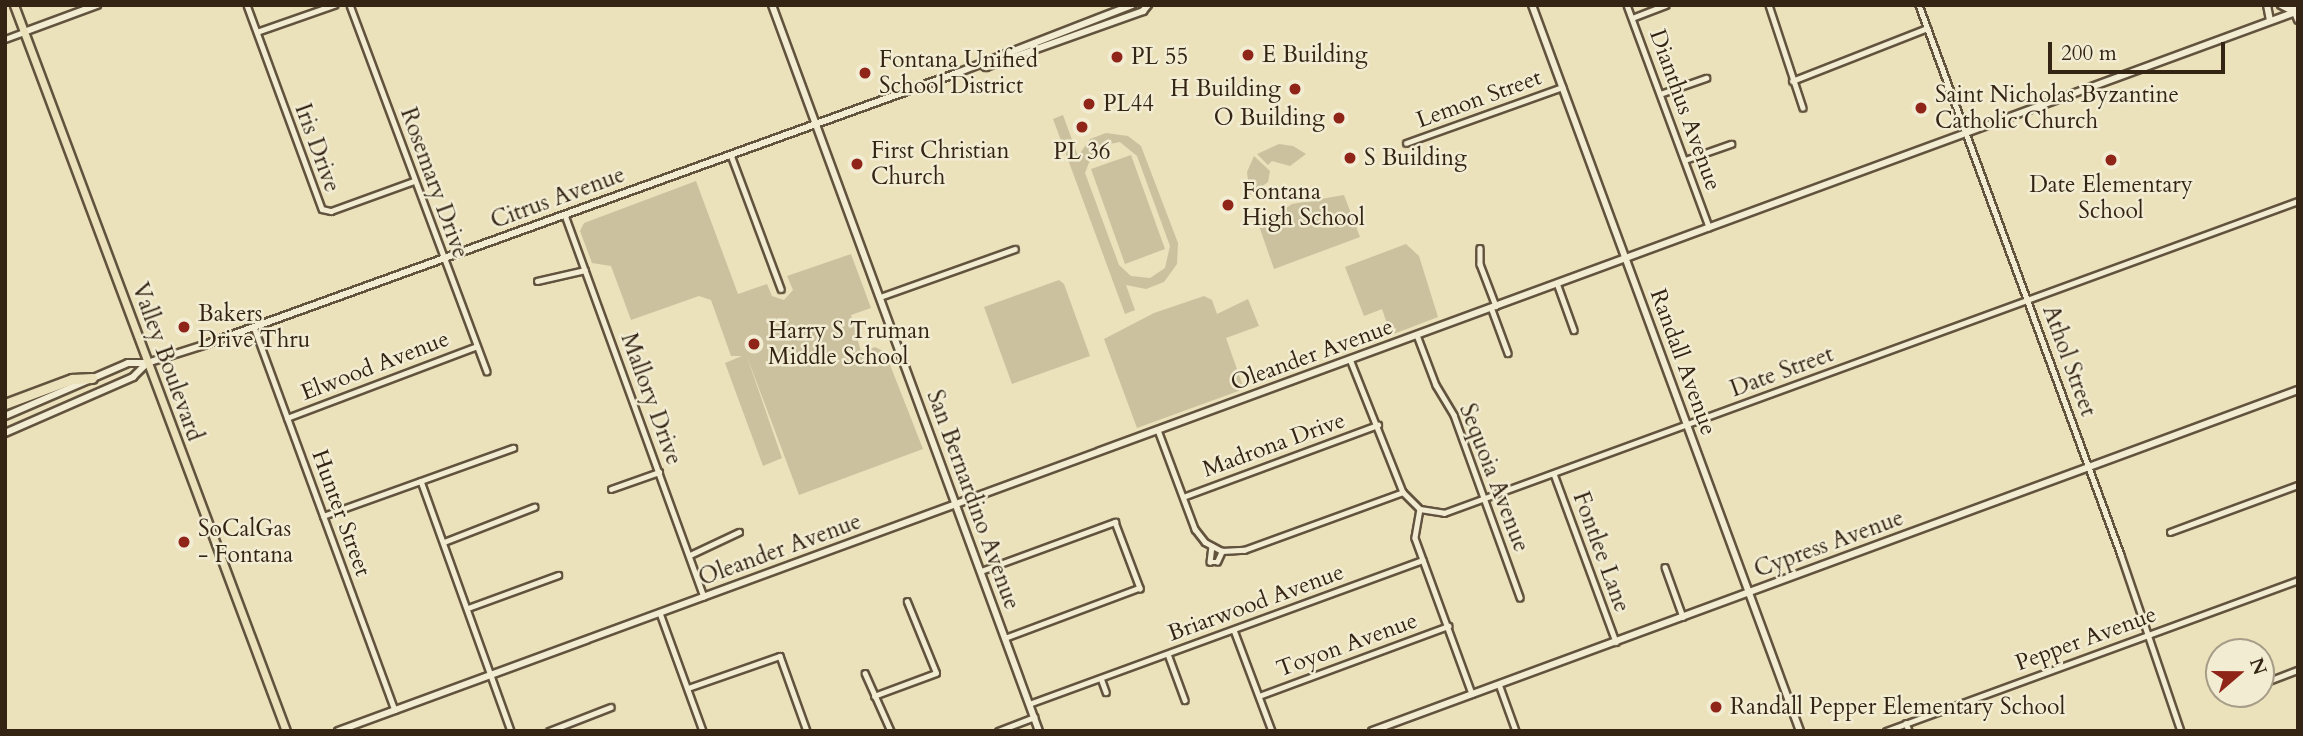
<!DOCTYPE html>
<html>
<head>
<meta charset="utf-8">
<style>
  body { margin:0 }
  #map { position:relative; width:2303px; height:736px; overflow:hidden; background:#ebe1bb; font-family:Cardo,serif }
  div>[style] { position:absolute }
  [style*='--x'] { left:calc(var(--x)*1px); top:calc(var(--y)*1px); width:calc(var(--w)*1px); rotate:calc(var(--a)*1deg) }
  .green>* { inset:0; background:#ccc19f }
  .roads { filter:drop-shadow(2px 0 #62533e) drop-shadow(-2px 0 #62533e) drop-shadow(0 2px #62533e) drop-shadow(0 -2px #62533e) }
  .street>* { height:4.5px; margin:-2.25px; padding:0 2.25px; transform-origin:2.25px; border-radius:2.25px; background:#f2ecd3 }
  .secondary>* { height:6px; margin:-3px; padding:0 3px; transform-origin:3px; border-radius:3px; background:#f2ecd3 }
  .primary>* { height:7px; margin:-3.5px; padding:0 3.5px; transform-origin:3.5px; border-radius:3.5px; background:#ebe1bb }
  .highway>* { height:9px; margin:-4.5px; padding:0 4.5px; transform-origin:4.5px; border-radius:4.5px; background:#ebe1bb }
  .dots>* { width:19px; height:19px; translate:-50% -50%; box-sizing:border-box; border:4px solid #f2ecd3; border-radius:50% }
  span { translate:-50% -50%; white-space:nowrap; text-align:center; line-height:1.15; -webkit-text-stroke:5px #f2ecd3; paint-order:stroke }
  .poi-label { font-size:23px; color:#342414 }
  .left { translate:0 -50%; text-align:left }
  .right { translate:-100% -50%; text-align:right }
  .street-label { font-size:23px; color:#342414 }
  .frame { position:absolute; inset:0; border:7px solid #342414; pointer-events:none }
  .north { position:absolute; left:2205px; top:638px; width:70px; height:70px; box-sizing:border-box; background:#f2ecd3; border:2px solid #a69c87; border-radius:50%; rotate:70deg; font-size:19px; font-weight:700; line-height:28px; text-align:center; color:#342414 }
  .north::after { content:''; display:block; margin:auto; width:24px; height:32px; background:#8f2418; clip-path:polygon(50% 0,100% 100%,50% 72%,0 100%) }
  .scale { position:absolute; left:2048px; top:42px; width:177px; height:32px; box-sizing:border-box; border:4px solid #342414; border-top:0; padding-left:9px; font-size:21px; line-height:24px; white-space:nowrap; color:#342414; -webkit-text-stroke:5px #f2ecd3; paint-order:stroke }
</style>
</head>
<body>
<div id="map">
  <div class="green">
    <div style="clip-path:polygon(evenodd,1063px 115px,1078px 156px,1090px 139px,1106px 133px,1128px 136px,1141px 146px,1178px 243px,1177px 264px,1164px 282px,1146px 289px,1126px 285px,1135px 310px,1125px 314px,1053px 119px,1063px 115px,1120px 142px,1137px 156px,1170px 246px,1165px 268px,1150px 278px,1131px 276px,1119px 265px,1085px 173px,1095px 147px,1120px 142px)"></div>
    <div style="clip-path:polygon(1279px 144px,1293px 146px,1306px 154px,1290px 166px,1272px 161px,1268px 165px,1257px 154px)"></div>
    <div style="clip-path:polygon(1131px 155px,1165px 249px,1125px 264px,1091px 169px)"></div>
    <div style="clip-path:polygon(1254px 156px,1270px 171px,1268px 182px,1250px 195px,1247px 172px)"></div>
    <div style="clip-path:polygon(696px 181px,738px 294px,767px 284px,772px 296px,784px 300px,793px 290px,787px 276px,851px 254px,871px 308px,851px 315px,861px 352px,875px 347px,885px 352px,923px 449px,799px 495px,746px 354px,782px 458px,763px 466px,725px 363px,742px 356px,731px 356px,711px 300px,699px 296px,631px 320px,611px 266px,592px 263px,580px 231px,584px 223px)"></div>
    <div style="clip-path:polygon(1344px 195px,1360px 237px,1274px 269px,1259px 226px,1292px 204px)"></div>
    <div style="clip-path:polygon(1406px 244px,1419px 256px,1438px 317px,1391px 335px,1382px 309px,1364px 316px,1345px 267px)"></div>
    <div style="clip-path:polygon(1059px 280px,1064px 284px,1090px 356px,1012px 384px,984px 307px)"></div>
    <div style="clip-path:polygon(1204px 296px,1212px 300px,1217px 314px,1248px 299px,1259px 326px,1226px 338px,1244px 389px,1137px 428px,1104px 339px,1154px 313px)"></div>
  </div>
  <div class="roads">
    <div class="street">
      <div style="--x:247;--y:5;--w:217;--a:69.8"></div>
      <div style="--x:322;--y:209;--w:9;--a:13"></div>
      <div style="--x:331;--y:211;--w:88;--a:-19.9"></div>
      <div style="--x:350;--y:5;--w:391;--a:69.5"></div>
      <div style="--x:1627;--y:5;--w:237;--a:69.7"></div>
      <div style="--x:1769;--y:5;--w:108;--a:71.7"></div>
      <div style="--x:1919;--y:5;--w:586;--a:69.83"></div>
      <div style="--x:2121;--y:555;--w:186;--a:71.2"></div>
      <div style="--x:1632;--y:18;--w:36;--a:-21"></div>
      <div style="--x:257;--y:32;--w:82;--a:-19.3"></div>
      <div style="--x:5;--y:39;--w:20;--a:-20"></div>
      <div style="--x:1792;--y:81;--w:145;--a:-21.4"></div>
      <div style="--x:1660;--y:94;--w:49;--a:-19.2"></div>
      <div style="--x:1406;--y:143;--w:166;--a:-19.7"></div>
      <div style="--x:731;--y:155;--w:143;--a:69.5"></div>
      <div style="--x:1685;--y:160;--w:49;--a:-19.2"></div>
      <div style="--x:565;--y:215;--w:406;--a:70"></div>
      <div style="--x:1480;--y:248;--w:16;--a:90"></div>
      <div style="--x:1480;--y:264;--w:45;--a:69.1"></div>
      <div style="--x:537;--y:281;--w:49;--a:-12.9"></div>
      <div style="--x:1557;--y:283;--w:50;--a:70.1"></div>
      <div style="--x:880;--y:297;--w:143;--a:-19.6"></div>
      <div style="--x:1491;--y:307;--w:49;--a:69.7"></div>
      <div style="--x:254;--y:327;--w:408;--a:69.8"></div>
      <div style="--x:1417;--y:335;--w:53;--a:69.2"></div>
      <div style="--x:1436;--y:385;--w:35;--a:59"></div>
      <div style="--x:1454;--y:415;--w:194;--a:70.1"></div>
      <div style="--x:1350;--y:359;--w:143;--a:68.3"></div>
      <div style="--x:1403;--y:492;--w:24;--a:45"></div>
      <div style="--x:1420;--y:509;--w:24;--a:9"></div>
      <div style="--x:1444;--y:513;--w:909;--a:-20.07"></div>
      <div style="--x:287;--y:418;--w:201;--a:-20.7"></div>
      <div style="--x:1158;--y:430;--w:106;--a:69.5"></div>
      <div style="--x:1195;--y:529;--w:16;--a:52"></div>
      <div style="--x:1205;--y:542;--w:19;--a:28"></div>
      <div style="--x:1222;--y:551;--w:22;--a:-3"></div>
      <div style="--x:1244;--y:550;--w:169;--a:-20"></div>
      <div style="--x:1554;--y:474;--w:179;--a:69.7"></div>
      <div style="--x:421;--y:481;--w:266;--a:70.2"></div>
      <div style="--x:611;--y:489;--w:51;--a:-19.5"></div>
      <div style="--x:1183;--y:497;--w:208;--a:-20.3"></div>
      <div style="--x:1420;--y:509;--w:29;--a:100"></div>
      <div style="--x:1415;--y:538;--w:166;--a:69.9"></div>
      <div style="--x:323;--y:516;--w:202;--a:-19.7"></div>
      <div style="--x:2170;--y:532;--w:136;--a:-20.2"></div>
      <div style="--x:444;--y:542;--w:97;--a:-21.3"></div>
      <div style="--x:1212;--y:546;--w:16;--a:97"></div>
      <div style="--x:1210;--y:562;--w:7;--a:0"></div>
      <div style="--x:1217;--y:562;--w:12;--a:-66"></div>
      <div style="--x:690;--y:555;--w:54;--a:-25.1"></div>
      <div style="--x:1665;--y:567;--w:53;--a:70.2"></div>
      <div style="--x:981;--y:571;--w:143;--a:-20.1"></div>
      <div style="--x:1115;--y:522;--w:71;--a:69.3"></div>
      <div style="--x:1140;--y:588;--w:143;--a:159.5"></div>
      <div style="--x:468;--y:608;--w:96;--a:-20.1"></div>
      <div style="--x:660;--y:613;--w:126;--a:70"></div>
      <div style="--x:1234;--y:630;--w:108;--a:69.4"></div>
      <div style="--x:1168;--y:654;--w:49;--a:69.7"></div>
      <div style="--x:865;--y:673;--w:64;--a:65.9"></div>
      <div style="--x:1101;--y:678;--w:15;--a:70"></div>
      <div style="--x:1499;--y:684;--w:50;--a:70.1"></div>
      <div style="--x:2261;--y:684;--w:40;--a:-21"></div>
      <div style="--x:688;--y:688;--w:97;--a:-19.2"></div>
      <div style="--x:780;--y:656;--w:80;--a:70.2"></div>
      <div style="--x:874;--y:696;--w:66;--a:-20.4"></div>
      <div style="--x:936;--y:673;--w:77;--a:-112.2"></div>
      <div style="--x:1259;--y:696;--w:202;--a:-20.3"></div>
      <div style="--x:1029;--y:704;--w:419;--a:-20.1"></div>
      <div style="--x:1906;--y:723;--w:9;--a:69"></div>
      <div style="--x:549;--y:731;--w:66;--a:-21.2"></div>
      <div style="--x:998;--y:731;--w:39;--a:-21"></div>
      <div style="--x:1886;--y:731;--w:439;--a:-20.1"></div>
    </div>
    <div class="secondary">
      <div style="--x:772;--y:5;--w:774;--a:69.81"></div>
      <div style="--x:1532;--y:5;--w:774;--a:69.74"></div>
      <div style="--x:2267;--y:5;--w:16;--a:79"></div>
      <div style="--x:2281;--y:5;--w:16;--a:27"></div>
      <div style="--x:2292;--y:5;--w:16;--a:68"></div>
      <div style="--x:24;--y:32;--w:78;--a:-20.3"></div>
      <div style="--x:981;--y:64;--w:6;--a:31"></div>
      <div style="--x:986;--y:67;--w:167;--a:-19.6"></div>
      <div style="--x:1143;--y:11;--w:8;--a:-50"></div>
      <div style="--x:5;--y:416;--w:134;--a:-23.3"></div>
      <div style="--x:128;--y:363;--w:19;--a:0"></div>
      <div style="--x:147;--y:363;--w:60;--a:-17.5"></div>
      <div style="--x:204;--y:345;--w:801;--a:-19.86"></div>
      <div style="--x:957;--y:73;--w:188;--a:-21.2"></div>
      <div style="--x:5;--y:433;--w:140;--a:-23.6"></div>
      <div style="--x:133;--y:377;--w:20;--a:-45"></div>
      <div style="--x:338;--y:731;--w:2085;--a:-20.17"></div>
      <div style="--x:1372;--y:731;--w:987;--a:-20.22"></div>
    </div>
    <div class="primary">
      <div style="--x:14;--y:5;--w:775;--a:69.46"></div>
    </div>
    <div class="highway">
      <div style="--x:5;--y:404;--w:72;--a:-20.5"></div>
      <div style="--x:72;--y:379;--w:20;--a:-3"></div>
    </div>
  </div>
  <div class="dots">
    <div style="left:1248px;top:55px;background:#8f2418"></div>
    <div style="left:1117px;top:57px;background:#8f2418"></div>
    <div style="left:865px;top:73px;background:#8f2418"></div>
    <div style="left:1295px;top:89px;background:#8f2418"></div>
    <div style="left:1089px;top:104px;background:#8f2418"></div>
    <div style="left:1921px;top:108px;background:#8f2418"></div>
    <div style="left:1339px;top:118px;background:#8f2418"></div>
    <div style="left:1082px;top:127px;background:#8f2418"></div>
    <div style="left:1350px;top:158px;background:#8f2418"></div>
    <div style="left:2111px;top:160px;background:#8f2418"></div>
    <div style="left:857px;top:164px;background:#8f2418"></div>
    <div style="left:1228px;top:205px;background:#8f2418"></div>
    <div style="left:184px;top:327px;background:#8f2418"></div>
    <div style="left:754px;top:344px;background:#8f2418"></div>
    <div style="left:184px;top:542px;background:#8f2418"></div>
    <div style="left:1716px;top:707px;background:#8f2418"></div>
  </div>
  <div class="poi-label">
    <span class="left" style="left:1262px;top:55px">E Building</span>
    <span class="left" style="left:1131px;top:57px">PL 55</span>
    <span class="left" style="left:879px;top:73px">Fontana Unified<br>School District</span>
    <span class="right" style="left:1281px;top:89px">H Building</span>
    <span class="left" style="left:1935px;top:108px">Saint Nicholas Byzantine<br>Catholic Church</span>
    <span class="left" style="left:1103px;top:104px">PL44</span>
    <span class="right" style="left:1325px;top:118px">O Building</span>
    <span class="left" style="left:871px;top:164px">First Christian<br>Church</span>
    <span style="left:1082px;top:152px">PL 36</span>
    <span class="left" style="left:1364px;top:158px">S Building</span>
    <span style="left:2111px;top:198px">Date Elementary<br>School</span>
    <span class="left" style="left:1242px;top:205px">Fontana<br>High School</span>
    <span class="left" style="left:198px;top:327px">Bakers<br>Drive Thru</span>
    <span class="left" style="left:768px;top:344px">Harry S Truman<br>Middle School</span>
    <span class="left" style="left:198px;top:542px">SoCalGas<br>- Fontana</span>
    <span class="left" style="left:1730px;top:707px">Randall Pepper Elementary School</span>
  </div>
  <div class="street-label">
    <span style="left:1479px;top:99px;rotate:-20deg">Lemon Street</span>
    <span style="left:1685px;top:110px;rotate:70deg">Dianthus Avenue</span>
    <span style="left:317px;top:148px;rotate:70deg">Iris Drive</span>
    <span style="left:434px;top:183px;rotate:70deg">Rosemary Drive</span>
    <span style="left:558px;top:198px;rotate:-20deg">Citrus Avenue</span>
    <span style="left:1312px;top:355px;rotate:-20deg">Oleander Avenue</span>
    <span style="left:2069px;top:361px;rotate:70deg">Athol Street</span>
    <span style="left:167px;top:362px;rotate:70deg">Valley Boulevard</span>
    <span style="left:1683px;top:362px;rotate:70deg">Randall Avenue</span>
    <span style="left:375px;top:366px;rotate:-21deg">Elwood Avenue</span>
    <span style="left:1782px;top:372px;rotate:-20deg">Date Street</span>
    <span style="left:651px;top:399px;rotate:70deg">Mallory Drive</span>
    <span style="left:1274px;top:445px;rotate:-20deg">Madrona Drive</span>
    <span style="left:1494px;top:478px;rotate:69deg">Sequoia Avenue</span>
    <span style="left:973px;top:500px;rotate:70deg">San Bernardino Avenue</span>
    <span style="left:341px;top:513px;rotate:70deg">Hunter Street</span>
    <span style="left:1829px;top:544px;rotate:-20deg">Cypress Avenue</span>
    <span style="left:780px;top:550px;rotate:-20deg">Oleander Avenue</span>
    <span style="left:1601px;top:552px;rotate:70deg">Fontlee Lane</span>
    <span style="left:1256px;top:603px;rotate:-20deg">Briarwood Avenue</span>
    <span style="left:2086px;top:639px;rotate:-20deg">Pepper Avenue</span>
    <span style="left:1347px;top:645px;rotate:-20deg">Toyon Avenue</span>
  </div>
  <div class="frame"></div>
  <div class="north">N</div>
  <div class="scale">200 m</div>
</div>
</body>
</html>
